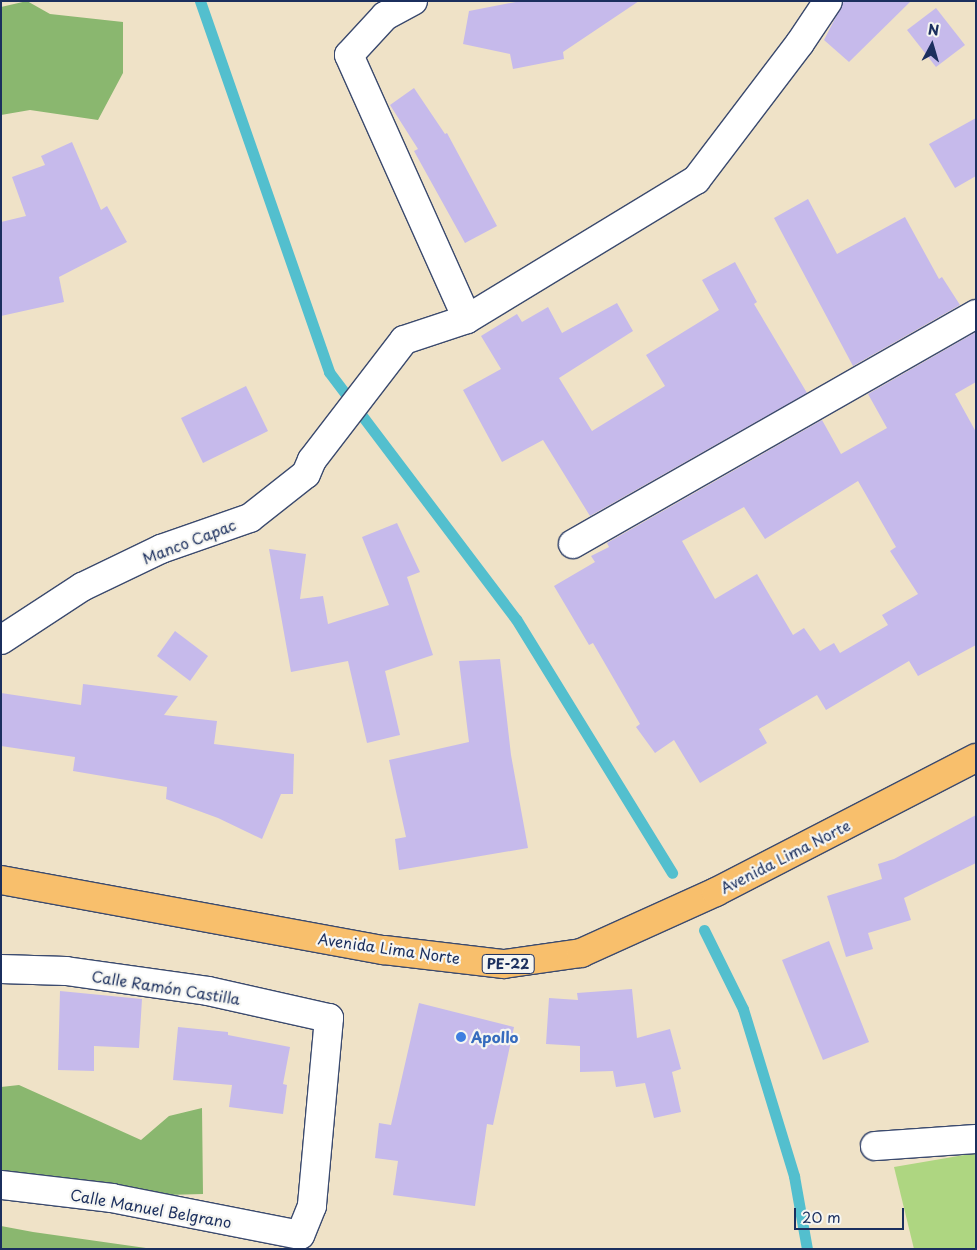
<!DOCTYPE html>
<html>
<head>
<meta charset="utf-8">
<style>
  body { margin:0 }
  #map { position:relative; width:977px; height:1250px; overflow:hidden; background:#efe2c7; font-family:"Playpen Sans",sans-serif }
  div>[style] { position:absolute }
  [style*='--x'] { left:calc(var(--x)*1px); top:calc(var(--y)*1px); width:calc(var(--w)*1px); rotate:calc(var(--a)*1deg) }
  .green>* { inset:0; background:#aed681 }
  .forest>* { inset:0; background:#8ab76f }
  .stream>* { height:11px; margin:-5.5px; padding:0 5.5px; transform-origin:5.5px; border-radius:5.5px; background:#53bfce }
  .building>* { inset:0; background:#c6baeb }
  .roads { filter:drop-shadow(1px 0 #3b4a6e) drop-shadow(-1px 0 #3b4a6e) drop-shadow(0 1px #3b4a6e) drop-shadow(0 -1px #3b4a6e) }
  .minor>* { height:28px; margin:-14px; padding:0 14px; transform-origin:14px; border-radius:14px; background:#fff }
  .highway>* { height:28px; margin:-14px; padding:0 14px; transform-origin:14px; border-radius:14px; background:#f8bf6c }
  .dots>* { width:14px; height:14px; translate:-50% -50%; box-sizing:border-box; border:2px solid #f6f6f2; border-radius:50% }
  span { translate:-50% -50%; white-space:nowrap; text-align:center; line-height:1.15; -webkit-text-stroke:4.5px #f6f6f2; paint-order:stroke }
  .shield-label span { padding:1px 4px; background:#f6f6f2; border:1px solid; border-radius:4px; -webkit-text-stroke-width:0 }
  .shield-label { font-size:14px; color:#1b2f5e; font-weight:700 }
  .street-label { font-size:15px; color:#1b2f5e }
  .shop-label { font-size:15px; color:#366cbe; font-weight:700 }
  .left { translate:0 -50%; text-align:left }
  .frame { position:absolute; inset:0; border:2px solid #1b2f5e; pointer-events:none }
  .north { position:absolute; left:907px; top:20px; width:50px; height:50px; -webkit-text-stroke:4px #f6f6f2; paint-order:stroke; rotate:6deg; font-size:14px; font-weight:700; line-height:20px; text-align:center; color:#1b2f5e }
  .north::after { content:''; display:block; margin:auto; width:18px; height:22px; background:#1b2f5e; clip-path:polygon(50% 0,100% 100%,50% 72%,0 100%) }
  .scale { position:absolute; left:794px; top:1208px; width:110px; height:22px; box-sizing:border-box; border:2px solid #1b2f5e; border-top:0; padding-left:6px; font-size:15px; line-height:18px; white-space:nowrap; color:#1b2f5e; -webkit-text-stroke:4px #f6f6f2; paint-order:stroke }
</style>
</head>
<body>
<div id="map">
  <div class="green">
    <div style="clip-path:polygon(976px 1153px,976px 1249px,914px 1249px,894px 1167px)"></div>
  </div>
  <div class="forest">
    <div style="clip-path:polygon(27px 1px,50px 14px,123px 22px,123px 73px,98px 120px,30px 110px,1px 115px,1px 7px)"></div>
    <div style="clip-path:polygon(19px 1085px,141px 1140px,169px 1116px,202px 1108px,203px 1194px,128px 1196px,1px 1176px,1px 1087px)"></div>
    <div style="clip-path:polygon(1px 1226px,33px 1232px,153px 1249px,1px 1249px)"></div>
  </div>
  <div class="stream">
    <div style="--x:200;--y:1;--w:393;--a:70.8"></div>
    <div style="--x:329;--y:372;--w:310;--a:52.9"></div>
    <div style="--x:516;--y:619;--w:298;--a:58.4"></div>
    <div style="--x:704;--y:930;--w:88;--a:63.7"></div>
    <div style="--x:743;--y:1009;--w:175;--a:73"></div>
    <div style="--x:794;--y:1176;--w:74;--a:79.9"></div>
  </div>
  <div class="building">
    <div style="clip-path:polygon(521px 1px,639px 1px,563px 52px,564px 59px,513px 69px,510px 54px,463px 44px,469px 11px)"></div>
    <div style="clip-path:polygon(844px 1px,911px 1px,849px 62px,824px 40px)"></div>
    <div style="clip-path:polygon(936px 8px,965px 45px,936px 67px,907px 30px)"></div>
    <div style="clip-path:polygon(414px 88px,445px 134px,447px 133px,497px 226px,465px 243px,414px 151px,418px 149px,390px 105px)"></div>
    <div style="clip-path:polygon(976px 118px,976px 176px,955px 188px,929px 144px)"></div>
    <div style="clip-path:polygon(72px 142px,101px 210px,107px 206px,127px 242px,59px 277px,64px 302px,1px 316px,1px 222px,26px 216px,12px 177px,45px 165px,41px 156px)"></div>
    <div style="clip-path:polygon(808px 199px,837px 254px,905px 217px,939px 279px,942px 277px,960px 305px,853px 366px,774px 218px)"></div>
    <div style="clip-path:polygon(735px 262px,757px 302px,754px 304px,807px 393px,590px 516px,543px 440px,502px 462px,463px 390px,501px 369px,481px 336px,517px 314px,522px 322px,548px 307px,562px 333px,617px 303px,633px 331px,559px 378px,592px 431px,665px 386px,646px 355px,719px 310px,702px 280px)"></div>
    <div style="clip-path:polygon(evenodd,976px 332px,976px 382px,955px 394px,976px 432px,976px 645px,918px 676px,909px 661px,826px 710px,817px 695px,759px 729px,767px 743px,700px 783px,674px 740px,655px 753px,636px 727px,640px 724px,593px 643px,589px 645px,554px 586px,595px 562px,591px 556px,609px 547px,607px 543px,822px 420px,841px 454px,887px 428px,868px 394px,976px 332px,858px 481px,896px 547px,890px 551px,918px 594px,882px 615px,888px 625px,840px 653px,834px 643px,820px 651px,804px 628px,793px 635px,757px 574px,715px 599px,682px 541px,744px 507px,765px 539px,858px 481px)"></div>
    <div style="clip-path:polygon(246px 386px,268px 431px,203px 463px,181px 418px)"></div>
    <div style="clip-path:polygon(397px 523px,420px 572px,407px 577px,433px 655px,385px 671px,400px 735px,367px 743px,348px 661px,291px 672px,269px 549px,306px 554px,300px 599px,323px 596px,328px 624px,389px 605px,362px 537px)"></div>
    <div style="clip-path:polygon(175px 631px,208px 656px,190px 681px,157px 656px)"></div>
    <div style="clip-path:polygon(500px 659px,511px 755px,528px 848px,399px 870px,395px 839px,406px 837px,389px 760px,469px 742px,459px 661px)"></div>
    <div style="clip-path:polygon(83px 684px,178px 696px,164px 715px,217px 721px,214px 744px,294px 754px,293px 794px,281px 794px,262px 839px,218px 818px,166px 799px,167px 787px,73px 771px,75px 757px,1px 746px,1px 693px,81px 705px)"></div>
    <div style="clip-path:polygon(976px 815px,976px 863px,904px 898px,911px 920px,868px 933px,873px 949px,846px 957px,827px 896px,882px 879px,878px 864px,894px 859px)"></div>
    <div style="clip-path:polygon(829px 941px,869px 1042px,823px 1060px,782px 960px)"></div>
    <div style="clip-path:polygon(632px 989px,637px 1038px,670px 1029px,681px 1069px,672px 1072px,681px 1112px,654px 1118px,645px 1083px,616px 1087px,613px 1071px,580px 1072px,580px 1046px,546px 1044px,549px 998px,578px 1000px,577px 993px)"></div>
    <div style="clip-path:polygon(60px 991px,142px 999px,139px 1048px,94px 1046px,94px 1071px,58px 1070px)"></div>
    <div style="clip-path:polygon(419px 1003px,514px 1027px,493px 1125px,487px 1124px,475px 1206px,393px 1195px,398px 1161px,375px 1158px,379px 1123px,391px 1125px)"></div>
    <div style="clip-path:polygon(178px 1027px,228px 1032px,228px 1035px,290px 1047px,283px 1084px,287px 1085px,283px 1114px,229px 1107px,232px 1085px,173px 1080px)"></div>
  </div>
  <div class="roads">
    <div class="minor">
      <div style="--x:413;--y:1;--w:32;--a:152"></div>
      <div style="--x:385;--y:16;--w:53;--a:132.7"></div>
      <div style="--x:349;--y:55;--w:289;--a:65.9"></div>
      <div style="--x:573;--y:544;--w:464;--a:-29.7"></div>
      <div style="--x:1;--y:640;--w:97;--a:-33.2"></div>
      <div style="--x:82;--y:587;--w:88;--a:-25.7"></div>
      <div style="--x:161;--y:549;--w:94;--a:-19.2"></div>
      <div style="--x:250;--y:518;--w:71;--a:-38.2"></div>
      <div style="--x:306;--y:474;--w:15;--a:-67"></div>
      <div style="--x:312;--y:460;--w:151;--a:-52.5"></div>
      <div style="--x:404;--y:340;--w:66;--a:-18.4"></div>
      <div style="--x:467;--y:319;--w:268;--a:-31.3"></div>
      <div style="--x:696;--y:180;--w:172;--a:-52.8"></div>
      <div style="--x:800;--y:43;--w:50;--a:-56.3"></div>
      <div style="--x:1;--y:969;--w:65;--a:1.8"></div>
      <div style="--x:66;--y:971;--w:143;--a:8"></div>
      <div style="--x:208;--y:991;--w:124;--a:12.6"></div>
      <div style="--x:329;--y:1018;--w:189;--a:95.2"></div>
      <div style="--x:312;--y:1206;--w:31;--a:112"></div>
      <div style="--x:300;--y:1235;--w:192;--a:-168.9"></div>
      <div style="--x:112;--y:1198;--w:112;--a:-173.3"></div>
      <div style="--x:875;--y:1146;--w:101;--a:-4"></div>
    </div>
    <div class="highway">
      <div style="--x:1;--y:880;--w:389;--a:10.4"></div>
      <div style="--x:384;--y:950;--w:121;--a:6.7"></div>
      <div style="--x:504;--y:964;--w:78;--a:-8.1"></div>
      <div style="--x:581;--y:953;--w:148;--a:-24.3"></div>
      <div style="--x:716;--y:892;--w:292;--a:-27.3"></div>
    </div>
  </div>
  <div class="dots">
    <div style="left:461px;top:1037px;background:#3f7fe0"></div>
  </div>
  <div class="shield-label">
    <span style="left:508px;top:964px">PE-22</span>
  </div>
  <div class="street-label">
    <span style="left:189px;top:541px;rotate:-21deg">Manco Capac</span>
    <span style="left:785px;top:856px;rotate:-27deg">Avenida Lima Norte</span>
    <span style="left:389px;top:948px;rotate:8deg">Avenida Lima Norte</span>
    <span style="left:166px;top:987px;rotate:9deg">Calle Ramón Castilla</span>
    <span style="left:151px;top:1208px;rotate:10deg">Calle Manuel Belgrano</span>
  </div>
  <div class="shop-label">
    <span class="left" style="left:471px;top:1037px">Apollo</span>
  </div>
  <div class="frame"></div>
  <div class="north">N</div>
  <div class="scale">20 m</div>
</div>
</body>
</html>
